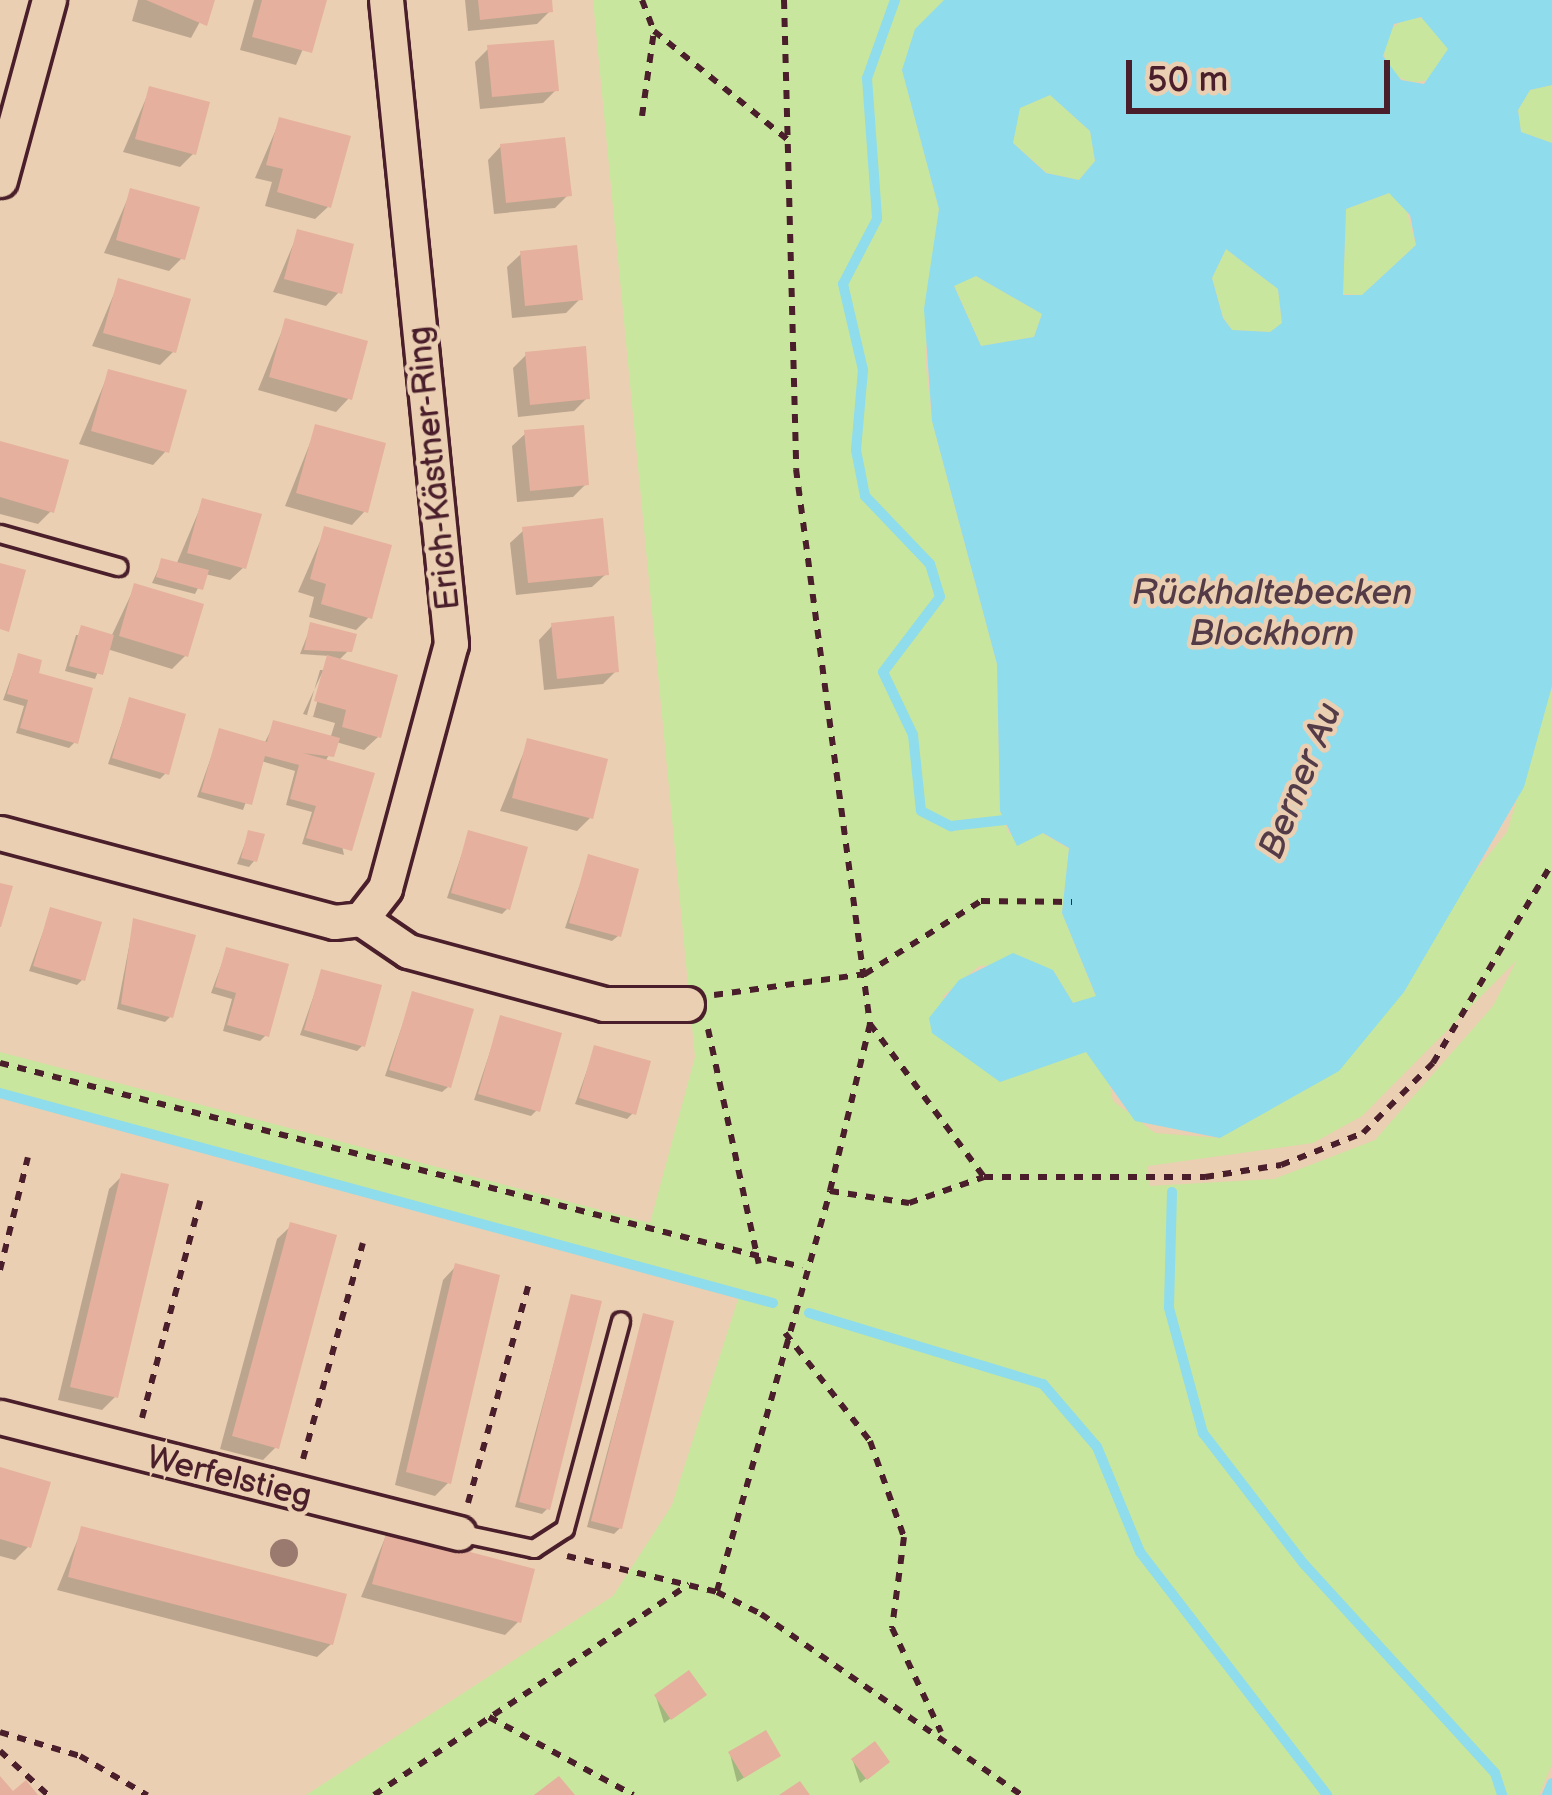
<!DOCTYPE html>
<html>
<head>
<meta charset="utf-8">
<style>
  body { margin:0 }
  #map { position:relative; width:1552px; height:1795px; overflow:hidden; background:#ebcfb2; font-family:"Balsamiq Sans",sans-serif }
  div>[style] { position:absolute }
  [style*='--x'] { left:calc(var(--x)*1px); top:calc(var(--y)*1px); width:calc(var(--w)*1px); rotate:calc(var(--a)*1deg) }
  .green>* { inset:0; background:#c8e69e }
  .round { border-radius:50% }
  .water>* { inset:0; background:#8edcec }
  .shadow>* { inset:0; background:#0003 }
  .stream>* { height:10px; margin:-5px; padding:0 5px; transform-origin:5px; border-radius:5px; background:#8edcec }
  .building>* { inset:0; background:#e5b09d }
  .path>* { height:6px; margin-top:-3px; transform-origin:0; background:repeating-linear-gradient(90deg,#4a1f2b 0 9px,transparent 0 18px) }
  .roads { filter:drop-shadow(3px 0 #4a1f2b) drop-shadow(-3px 0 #4a1f2b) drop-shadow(0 3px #4a1f2b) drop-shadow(0 -3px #4a1f2b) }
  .service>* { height:16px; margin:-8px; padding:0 8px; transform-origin:8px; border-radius:8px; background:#ebcfb2 }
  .minor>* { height:33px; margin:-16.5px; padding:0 16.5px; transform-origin:16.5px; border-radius:16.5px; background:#ebcfb2 }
  .trees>* { width:28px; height:28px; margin:-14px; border-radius:50%; background:#9a796e }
  span { translate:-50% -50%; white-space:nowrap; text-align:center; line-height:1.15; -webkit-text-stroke:9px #ebcfb2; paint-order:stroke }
  .street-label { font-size:33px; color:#4a1f2b }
  .water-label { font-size:36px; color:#543b48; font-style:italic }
  .scale { position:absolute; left:1126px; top:60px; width:264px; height:54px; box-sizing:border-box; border:6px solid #4a1f2b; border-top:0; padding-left:15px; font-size:36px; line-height:42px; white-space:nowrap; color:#4a1f2b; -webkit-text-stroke:9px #ebcfb2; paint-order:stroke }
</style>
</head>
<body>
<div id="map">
  <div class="green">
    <div style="clip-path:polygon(evenodd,593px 0,944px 0,902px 69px,939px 209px,925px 359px,932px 421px,997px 664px,1000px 811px,1009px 834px,1042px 833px,1069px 849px,1062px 913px,1096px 997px,1073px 1003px,1053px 970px,998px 965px,979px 966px,942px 997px,1051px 1061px,1087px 1052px,1106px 1069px,1113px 1101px,1155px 1133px,1220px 1138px,1404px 992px,1454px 898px,1507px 832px,1552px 686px,1552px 1764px,1539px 1795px,306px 1795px,613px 1596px,672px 1505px,741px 1290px,0 1089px,0 1052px,650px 1223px,695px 1057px,593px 0,1517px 960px,1493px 1006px,1375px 1140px,1274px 1179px,1149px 1186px,1148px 1166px,1313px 1143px,1362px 1116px,1517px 960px)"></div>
    <div class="round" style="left:1384px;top:18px;width:64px;height:64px"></div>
    <div style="clip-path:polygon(1552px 85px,1552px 143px,1521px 132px,1518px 110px,1530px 90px)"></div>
    <div style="clip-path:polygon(1050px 95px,1090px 131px,1095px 161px,1079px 180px,1047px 173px,1013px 143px,1019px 108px)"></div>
    <div style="clip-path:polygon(1389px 193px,1404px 202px,1416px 245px,1362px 295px,1343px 294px,1346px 209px)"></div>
    <div style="clip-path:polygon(1226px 249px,1278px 289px,1282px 324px,1270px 332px,1232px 330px,1223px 317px,1212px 278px)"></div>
    <div style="clip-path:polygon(976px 276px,1042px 314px,1034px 337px,981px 346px,954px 285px)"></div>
  </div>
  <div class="water">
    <div style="clip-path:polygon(evenodd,944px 0,1552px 0,1552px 85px,1530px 90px,1518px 110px,1521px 132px,1552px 143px,1552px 686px,1524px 787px,1404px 992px,1339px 1071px,1220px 1138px,1135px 1121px,1086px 1052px,1000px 1082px,932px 1033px,929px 1018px,959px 980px,1013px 953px,1053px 970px,1073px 1003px,1096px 996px,1062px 913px,1069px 848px,1043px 833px,1017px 846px,1000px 811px,997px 664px,932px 421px,924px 309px,939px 209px,902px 70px,915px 29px,944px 0,1421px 17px,1448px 49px,1424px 84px,1401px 80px,1383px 56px,1394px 24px,1421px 17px,944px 0,1050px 95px,1090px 131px,1095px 161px,1079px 180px,1046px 173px,1013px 143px,1020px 108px,1050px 95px,944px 0,1389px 193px,1410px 215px,1416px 245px,1362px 295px,1343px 295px,1346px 209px,1389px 193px,944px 0,1226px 249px,1278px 289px,1282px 323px,1270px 332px,1232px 330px,1223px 318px,1212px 278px,1226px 249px,944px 0,976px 276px,1042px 314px,1034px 337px,981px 346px,954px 286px,976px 276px)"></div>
  </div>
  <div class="shadow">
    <div style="clip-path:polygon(138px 0,212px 0,191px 38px,132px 21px)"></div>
    <div style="clip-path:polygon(254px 0,324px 0,296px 65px,240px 50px)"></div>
    <div style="clip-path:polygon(465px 0,549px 0,550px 11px,537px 24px,468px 31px)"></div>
    <div style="clip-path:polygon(489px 48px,556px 90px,543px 103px,480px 109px,475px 62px)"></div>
    <div style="clip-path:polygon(150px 89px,193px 154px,180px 167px,123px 152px)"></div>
    <div style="clip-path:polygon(280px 120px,329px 206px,315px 219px,265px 206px,272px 182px,255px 178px)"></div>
    <div style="clip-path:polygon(501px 146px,568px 195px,555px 208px,494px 214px,488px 160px)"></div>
    <div style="clip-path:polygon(131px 191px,182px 258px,169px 271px,104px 253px)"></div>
    <div style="clip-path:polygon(298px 233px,339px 292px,326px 306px,273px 292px)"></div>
    <div style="clip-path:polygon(521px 254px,580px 299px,566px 313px,512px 318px,507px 267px)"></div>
    <div style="clip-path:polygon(119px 282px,173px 352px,160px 365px,92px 346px)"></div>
    <div style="clip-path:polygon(286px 321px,349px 398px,336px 412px,258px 390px)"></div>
    <div style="clip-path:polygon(526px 355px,587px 398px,574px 411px,518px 417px,513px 368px)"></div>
    <div style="clip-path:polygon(109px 372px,166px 451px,153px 465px,79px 444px)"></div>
    <div style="clip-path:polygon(316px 428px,365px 511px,352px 525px,285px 506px)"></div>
    <div style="clip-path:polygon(526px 433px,586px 484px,573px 497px,517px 502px,512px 446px)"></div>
    <div style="clip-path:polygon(0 444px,51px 511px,38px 524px,0 514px)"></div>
    <div style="clip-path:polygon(203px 501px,244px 567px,230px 580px,205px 574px,195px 594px,152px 583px,162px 561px,176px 565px)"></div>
    <div style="clip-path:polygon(325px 530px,369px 617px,356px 630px,309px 617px,314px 597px,298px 592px)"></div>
    <div style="clip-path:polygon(524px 530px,606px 574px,592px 587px,516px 595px,510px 543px)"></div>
    <div style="clip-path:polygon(135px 586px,186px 655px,172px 669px,107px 649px,95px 679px,65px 671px,76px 635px,111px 637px)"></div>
    <div style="clip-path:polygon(evenodd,311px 626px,349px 650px,338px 661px,378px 737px,364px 750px,336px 742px,325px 762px,344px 855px,302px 844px,312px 812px,286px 805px,295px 771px,261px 761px,243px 810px,197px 797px,220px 732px,264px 744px,274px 724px,330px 739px,335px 723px,303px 714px,330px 656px,300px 654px,311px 626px,320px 670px,326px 670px,313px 717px,307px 715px,320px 670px)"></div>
    <div style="clip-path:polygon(552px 626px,616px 671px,603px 684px,544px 690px,539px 640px)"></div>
    <div style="clip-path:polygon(19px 656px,75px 742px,69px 748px,16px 733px,24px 706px,3px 700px)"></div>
    <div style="clip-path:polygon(130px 700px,166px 773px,160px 779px,108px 764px)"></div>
    <div style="clip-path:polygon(528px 742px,590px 818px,577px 831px,500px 811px)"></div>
    <div style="clip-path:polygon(249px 833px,254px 861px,249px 867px,237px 864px)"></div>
    <div style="clip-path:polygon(469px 833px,508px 908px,502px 914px,447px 898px)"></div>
    <div style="clip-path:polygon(589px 858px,618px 936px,612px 941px,565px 928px)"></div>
    <div style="clip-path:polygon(51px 910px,83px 979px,77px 985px,29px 971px)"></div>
    <div style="clip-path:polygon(134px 921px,171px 1016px,165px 1022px,117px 1009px)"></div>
    <div style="clip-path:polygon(227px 950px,266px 1035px,260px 1041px,223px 1031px,232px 999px,211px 993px)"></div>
    <div style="clip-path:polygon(322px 972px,363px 1045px,357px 1051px,300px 1035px)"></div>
    <div style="clip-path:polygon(413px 994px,448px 1087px,442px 1092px,385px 1076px)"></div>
    <div style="clip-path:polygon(501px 1019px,537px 1110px,531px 1116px,474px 1100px)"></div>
    <div style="clip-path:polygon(595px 1048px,633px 1113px,627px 1119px,575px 1104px)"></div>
    <div style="clip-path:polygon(122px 1176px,115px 1397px,102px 1410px,58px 1400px,109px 1189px)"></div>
    <div style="clip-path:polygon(291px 1226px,276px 1447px,263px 1460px,220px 1449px,277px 1239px)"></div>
    <div style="clip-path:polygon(456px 1266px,448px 1483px,435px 1496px,395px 1485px,443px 1280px)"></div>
    <div style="clip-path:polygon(572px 1297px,548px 1508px,542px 1514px,515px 1507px)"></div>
    <div style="clip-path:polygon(644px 1316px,620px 1528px,614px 1534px,587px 1527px)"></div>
    <div style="clip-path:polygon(0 1470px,28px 1547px,15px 1560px,0 1556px)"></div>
    <div style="clip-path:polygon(82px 1529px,331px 1644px,317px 1657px,57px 1590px)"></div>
    <div style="clip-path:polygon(387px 1533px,519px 1621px,505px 1635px,361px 1597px)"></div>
    <div style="clip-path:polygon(656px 1697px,697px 1700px,664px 1723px)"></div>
    <div style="clip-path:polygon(730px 1754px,771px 1761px,737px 1782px)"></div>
    <div style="clip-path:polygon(853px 1761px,881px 1767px,860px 1783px)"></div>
  </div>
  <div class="stream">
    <div style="--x:895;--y:0;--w:83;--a:109.7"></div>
    <div style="--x:867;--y:78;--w:141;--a:85.9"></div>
    <div style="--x:877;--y:219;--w:73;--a:117.6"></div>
    <div style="--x:843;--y:284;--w:88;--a:76.9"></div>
    <div style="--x:863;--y:370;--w:80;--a:95"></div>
    <div style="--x:856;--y:450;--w:47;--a:78.9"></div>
    <div style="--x:865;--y:496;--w:94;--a:46.3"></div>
    <div style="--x:930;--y:564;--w:34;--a:73"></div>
    <div style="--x:940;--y:597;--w:94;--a:127.2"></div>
    <div style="--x:883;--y:672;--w:70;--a:64.5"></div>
    <div style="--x:913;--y:735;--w:76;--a:84"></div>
    <div style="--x:921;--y:811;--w:34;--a:27"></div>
    <div style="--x:951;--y:826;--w:63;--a:-6.3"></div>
    <div style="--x:0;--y:1093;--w:801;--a:15.2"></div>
    <div style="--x:1172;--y:1192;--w:116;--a:91.5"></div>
    <div style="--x:1169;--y:1308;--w:130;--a:74.8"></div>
    <div style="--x:1203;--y:1433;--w:165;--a:52.4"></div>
    <div style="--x:1304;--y:1564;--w:283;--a:47.6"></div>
    <div style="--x:1495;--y:1773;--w:23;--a:72"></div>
    <div style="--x:809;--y:1313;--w:245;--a:16.9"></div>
    <div style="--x:1043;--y:1384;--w:83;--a:49.4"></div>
    <div style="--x:1097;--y:1447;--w:113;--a:67.7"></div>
    <div style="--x:1140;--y:1552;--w:307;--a:52.4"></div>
    <div style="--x:1547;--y:1795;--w:13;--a:-67"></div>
  </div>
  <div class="building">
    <div style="clip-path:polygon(146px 0,215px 0,207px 26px)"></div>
    <div style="clip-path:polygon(262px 0,327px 0,312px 53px,252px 37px)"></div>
    <div style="clip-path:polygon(478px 0,552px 0,553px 12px,480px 20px)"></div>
    <div style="clip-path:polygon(554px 40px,559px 91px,492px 97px,487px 45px)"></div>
    <div style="clip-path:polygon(149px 86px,210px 102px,196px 155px,135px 139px)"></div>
    <div style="clip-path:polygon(279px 117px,351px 136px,331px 208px,277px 192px,283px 169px,266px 165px)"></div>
    <div style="clip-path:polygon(565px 137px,572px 196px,506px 203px,500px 144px)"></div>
    <div style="clip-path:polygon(130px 188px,200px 207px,185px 260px,116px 240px)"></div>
    <div style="clip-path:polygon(297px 229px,354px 244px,342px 294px,284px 279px)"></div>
    <div style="clip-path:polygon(577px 245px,583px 300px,525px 306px,520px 251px)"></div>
    <div style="clip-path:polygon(118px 278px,191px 299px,176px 353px,103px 333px)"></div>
    <div style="clip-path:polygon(285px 318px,368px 341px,352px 400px,269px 377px)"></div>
    <div style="clip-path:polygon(586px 346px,590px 399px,530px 405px,525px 352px)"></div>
    <div style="clip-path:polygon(108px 369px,187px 390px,169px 453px,91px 431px)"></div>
    <div style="clip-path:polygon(315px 424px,386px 443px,368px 513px,296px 493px)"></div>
    <div style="clip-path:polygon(584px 425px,589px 485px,530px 491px,524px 430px)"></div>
    <div style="clip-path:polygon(0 441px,69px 460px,54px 513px,0 497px)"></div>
    <div style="clip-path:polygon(202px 498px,262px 514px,246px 569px,187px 553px)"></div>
    <div style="clip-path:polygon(603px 518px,609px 575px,528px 583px,522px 527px)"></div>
    <div style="clip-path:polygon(324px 526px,392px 545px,372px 619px,321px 604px,326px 584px,310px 579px)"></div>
    <div style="clip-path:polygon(161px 558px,209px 570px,203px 590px,156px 577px)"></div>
    <div style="clip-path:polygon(0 563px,26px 570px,9px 632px,0 629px)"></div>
    <div style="clip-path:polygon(134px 583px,204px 604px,188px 657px,119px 636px)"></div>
    <div style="clip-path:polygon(614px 616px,619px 672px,557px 679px,551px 623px)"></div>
    <div style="clip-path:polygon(310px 622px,357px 634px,352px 652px,304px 650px)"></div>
    <div style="clip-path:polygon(81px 625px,114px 635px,103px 675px,69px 666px)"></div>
    <div style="clip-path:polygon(18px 653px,42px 660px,39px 673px,93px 688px,78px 744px,20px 728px,28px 700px,7px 694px)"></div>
    <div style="clip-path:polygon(327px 655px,398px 675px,381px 738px,342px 727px,346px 710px,314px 701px)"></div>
    <div style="clip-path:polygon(129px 697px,186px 714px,169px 775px,112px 758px)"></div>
    <div style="clip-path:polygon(273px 720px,340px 738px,334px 757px,303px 753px,375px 773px,352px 851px,306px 838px,316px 806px,290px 799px,299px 765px,265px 756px,252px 805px,201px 792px,219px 728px,267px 742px)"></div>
    <div style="clip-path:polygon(527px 738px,608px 759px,593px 819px,512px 798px)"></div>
    <div style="clip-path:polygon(248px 830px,265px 834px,257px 862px,241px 858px)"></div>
    <div style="clip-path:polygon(468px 830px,528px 847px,510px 910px,451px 893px)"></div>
    <div style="clip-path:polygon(588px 854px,639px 869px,621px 937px,569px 923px)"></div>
    <div style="clip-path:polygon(0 883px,13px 886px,1px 927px,0 927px)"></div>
    <div style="clip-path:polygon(50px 907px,102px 922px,85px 981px,33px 966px)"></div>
    <div style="clip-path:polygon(133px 918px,196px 935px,173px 1018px,121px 1004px)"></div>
    <div style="clip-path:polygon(226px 947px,289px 964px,269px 1037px,227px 1025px,236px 993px,215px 987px)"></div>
    <div style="clip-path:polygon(321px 969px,382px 985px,365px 1047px,304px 1030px)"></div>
    <div style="clip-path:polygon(412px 991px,474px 1009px,451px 1088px,389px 1070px)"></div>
    <div style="clip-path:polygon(500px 1015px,562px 1033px,540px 1112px,478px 1094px)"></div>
    <div style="clip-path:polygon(594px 1045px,651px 1061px,636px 1115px,579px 1098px)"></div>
    <div style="clip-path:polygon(121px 1173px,169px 1184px,118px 1398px,70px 1387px)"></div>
    <div style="clip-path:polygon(290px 1222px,337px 1235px,279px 1449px,232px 1436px)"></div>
    <div style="clip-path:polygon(455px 1263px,500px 1275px,451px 1484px,406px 1472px)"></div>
    <div style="clip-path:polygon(571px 1294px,602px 1301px,550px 1510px,519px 1502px)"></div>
    <div style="clip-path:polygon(643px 1313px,674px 1321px,622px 1529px,591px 1521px)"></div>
    <div style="clip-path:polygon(0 1467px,51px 1482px,31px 1548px,0 1539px)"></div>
    <div style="clip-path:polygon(81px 1526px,347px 1594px,333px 1645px,68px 1577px)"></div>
    <div style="clip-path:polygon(387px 1530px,535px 1569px,521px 1623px,372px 1584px)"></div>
    <div style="clip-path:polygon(689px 1670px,707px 1695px,671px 1720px,654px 1695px)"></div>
    <div style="clip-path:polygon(766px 1730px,781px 1756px,744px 1778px,728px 1752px)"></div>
    <div style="clip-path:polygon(875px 1741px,890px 1762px,867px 1780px,851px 1759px)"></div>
    <div style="clip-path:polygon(0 1776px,13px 1791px,26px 1780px,38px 1795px,0 1795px)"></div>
    <div style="clip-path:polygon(559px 1776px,575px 1795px,534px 1795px)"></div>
    <div style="clip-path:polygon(800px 1781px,810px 1795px,779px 1795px)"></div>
  </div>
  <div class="path">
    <div style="--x:642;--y:0;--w:33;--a:69"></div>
    <div style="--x:654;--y:31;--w:173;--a:39.1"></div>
    <div style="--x:784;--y:0;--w:469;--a:88.5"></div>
    <div style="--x:796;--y:469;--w:560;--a:82.41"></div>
    <div style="--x:870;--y:1024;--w:191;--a:53.3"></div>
    <div style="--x:984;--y:1177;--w:221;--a:0"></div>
    <div style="--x:1205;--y:1177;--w:77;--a:-9"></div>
    <div style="--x:1281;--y:1165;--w:88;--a:-21.3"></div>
    <div style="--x:1363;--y:1133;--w:99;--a:-45"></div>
    <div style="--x:1433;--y:1063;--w:233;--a:-59.2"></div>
    <div style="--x:642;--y:116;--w:86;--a:-82"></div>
    <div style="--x:714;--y:995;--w:152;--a:-7.9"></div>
    <div style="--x:865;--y:974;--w:137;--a:-32.2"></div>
    <div style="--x:981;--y:901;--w:91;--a:0.6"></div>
    <div style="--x:870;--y:1024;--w:172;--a:103.5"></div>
    <div style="--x:830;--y:1191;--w:80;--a:8.6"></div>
    <div style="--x:909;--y:1203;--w:79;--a:-19.1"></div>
    <div style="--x:708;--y:1029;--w:240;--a:77.8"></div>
    <div style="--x:0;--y:1063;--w:828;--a:14.27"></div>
    <div style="--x:0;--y:1270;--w:116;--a:-76.1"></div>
    <div style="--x:785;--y:1333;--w:137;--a:51.8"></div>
    <div style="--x:870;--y:1441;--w:102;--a:70.5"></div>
    <div style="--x:904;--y:1537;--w:92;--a:97.5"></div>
    <div style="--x:892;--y:1628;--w:115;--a:64.8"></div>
    <div style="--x:142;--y:1418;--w:225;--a:-75"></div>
    <div style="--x:303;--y:1459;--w:224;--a:-74.5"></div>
    <div style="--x:468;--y:1503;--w:225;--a:-74.5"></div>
    <div style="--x:567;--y:1556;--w:154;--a:13.5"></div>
    <div style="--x:717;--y:1592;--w:49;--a:26.6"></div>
    <div style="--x:761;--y:1614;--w:317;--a:34.8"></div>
    <div style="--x:717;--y:1591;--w:416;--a:-74.2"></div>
    <div style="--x:489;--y:1717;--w:164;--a:28.4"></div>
    <div style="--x:0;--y:1732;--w:84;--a:16.7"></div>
    <div style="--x:80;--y:1756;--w:78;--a:30.2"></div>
    <div style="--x:0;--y:1751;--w:65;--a:42.5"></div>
    <div style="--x:374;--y:1795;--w:379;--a:-33.8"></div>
  </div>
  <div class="roads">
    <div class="service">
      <div style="--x:0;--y:534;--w:123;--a:15.6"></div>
      <div style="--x:459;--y:1533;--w:77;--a:12"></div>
      <div style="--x:534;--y:1549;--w:37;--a:-33"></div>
      <div style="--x:565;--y:1529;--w:215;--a:-74.9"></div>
    </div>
    <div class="minor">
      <div style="--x:0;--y:180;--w:187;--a:-74.8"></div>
      <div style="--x:0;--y:833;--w:346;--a:14.9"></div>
      <div style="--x:334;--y:922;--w:27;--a:-6"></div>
      <div style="--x:361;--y:919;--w:39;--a:-52"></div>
      <div style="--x:385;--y:888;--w:253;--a:-74.9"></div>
      <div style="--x:451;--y:644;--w:647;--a:-95.76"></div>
      <div style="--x:361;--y:919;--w:57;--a:34.2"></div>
      <div style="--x:408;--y:951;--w:203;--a:15.1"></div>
      <div style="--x:604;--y:1004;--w:83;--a:0"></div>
      <div style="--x:0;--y:1417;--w:473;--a:14.2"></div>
    </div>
  </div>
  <div class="trees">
    <div style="left:284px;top:1553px"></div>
  </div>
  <div class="street-label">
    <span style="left:435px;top:468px;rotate:-96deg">Erich-Kästner-Ring</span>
    <span style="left:229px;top:1478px;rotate:14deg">Werfelstieg</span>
  </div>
  <div class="water-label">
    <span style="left:1272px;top:614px">Rückhaltebecken<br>Blockhorn</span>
    <span style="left:1301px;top:781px;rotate:-68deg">Berner Au</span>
  </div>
  <div class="scale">50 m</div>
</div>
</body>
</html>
